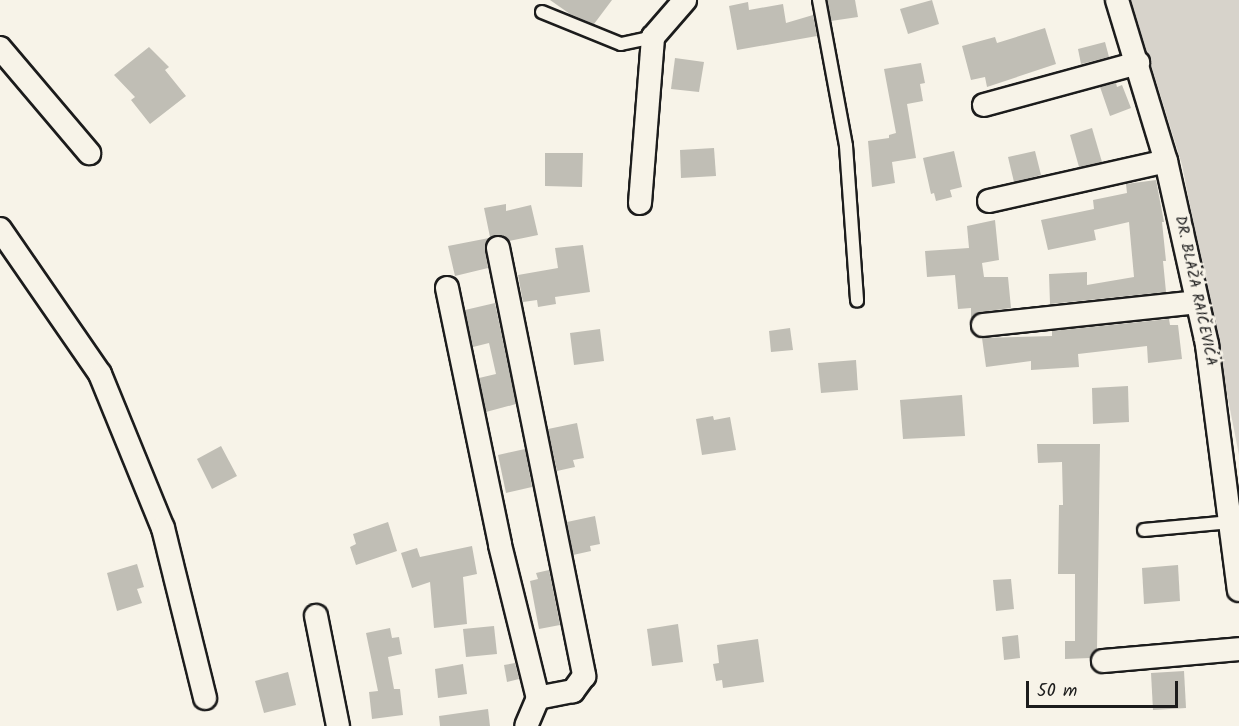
<!DOCTYPE html>
<html>
<head>
<meta charset="utf-8">
<style>
  body { margin:0 }
  #map { position:relative; width:1239px; height:726px; overflow:hidden; background:#f7f3e8; font-family:Kalam,sans-serif }
  div>[style] { position:absolute }
  [style*='--x'] { left:calc(var(--x)*1px); top:calc(var(--y)*1px); width:calc(var(--w)*1px); rotate:calc(var(--a)*1deg) }
  .green>* { inset:0; background:#d7d3cb }
  .building>* { inset:0; background:#c0beb5 }
  .roads { filter:drop-shadow(2px 0 #1c1c1c) drop-shadow(-2px 0 #1c1c1c) drop-shadow(0 2px #1c1c1c) drop-shadow(0 -2px #1c1c1c) }
  .lane>* { height:12px; margin:-6px; padding:0 6px; transform-origin:6px; border-radius:6px; background:#f7f3e8 }
  .street>* { height:22px; margin:-11px; padding:0 11px; transform-origin:11px; border-radius:11px; background:#f7f3e8 }
  span { translate:-50% -50%; white-space:nowrap; text-align:center; line-height:1.15; -webkit-text-stroke:6px #f7f3e8; paint-order:stroke }
  .street-label { font-size:15px; color:#1c1c1c }
  .scale { position:absolute; left:1026px; top:681px; width:152px; height:27px; box-sizing:border-box; border:3px solid #1c1c1c; border-top:0; padding-left:8px; font-size:18px; line-height:21px; white-space:nowrap; color:#1c1c1c; -webkit-text-stroke:4px #f7f3e8; paint-order:stroke }
</style>
</head>
<body>
<div id="map">
  <div class="green">
    <div style="clip-path:polygon(1131px 0,1239px 0,1239px 455px,1182px 165px)"></div>
  </div>
  <div class="building">
    <div style="clip-path:polygon(550px 0,612px 0,594px 24px,570px 14px)"></div>
    <div style="clip-path:polygon(827px 0,855px 0,858px 17px,831px 21px)"></div>
    <div style="clip-path:polygon(932px 0,939px 24px,908px 34px,900px 9px)"></div>
    <div style="clip-path:polygon(748px 2px,749px 10px,783px 4px,786px 23px,813px 15px,817px 36px,737px 50px,729px 6px)"></div>
    <div style="clip-path:polygon(1045px 28px,1056px 64px,987px 87px,985px 77px,971px 80px,962px 46px,995px 37px,997px 43px)"></div>
    <div style="clip-path:polygon(1105px 42px,1109px 57px,1081px 64px,1078px 49px)"></div>
    <div style="clip-path:polygon(149px 47px,169px 67px,165px 70px,186px 96px,150px 124px,131px 100px,135px 97px,114px 75px)"></div>
    <div style="clip-path:polygon(675px 58px,704px 62px,699px 92px,671px 89px)"></div>
    <div style="clip-path:polygon(921px 63px,925px 83px,920px 84px,923px 101px,907px 104px,916px 158px,892px 162px,895px 183px,872px 187px,868px 141px,889px 138px,889px 135px,896px 133px,884px 69px)"></div>
    <div style="clip-path:polygon(1116px 83px,1117px 87px,1122px 85px,1131px 108px,1110px 116px,1100px 87px)"></div>
    <div style="clip-path:polygon(1092px 128px,1102px 162px,1079px 167px,1070px 135px)"></div>
    <div style="clip-path:polygon(714px 148px,716px 176px,681px 178px,680px 150px)"></div>
    <div style="clip-path:polygon(954px 151px,962px 187px,950px 190px,952px 197px,936px 201px,934px 193px,931px 194px,923px 158px)"></div>
    <div style="clip-path:polygon(1035px 151px,1041px 175px,1014px 182px,1008px 157px)"></div>
    <div style="clip-path:polygon(545px 153px,583px 153px,582px 187px,545px 186px)"></div>
    <div style="clip-path:polygon(1156px 180px,1164px 222px,1162px 222px,1166px 261px,1163px 261px,1166px 292px,1050px 304px,1049px 274px,1087px 272px,1087px 285px,1134px 277px,1129px 222px,1094px 230px,1096px 240px,1048px 250px,1041px 220px,1094px 209px,1093px 200px,1127px 193px,1126px 184px)"></div>
    <div style="clip-path:polygon(506px 204px,506px 211px,531px 205px,538px 235px,509px 241px,502px 235px,490px 237px,484px 208px)"></div>
    <div style="clip-path:polygon(995px 220px,999px 260px,982px 263px,984px 277px,1008px 277px,1011px 308px,981px 312px,971px 319px,971px 308px,958px 309px,955px 275px,927px 277px,925px 251px,969px 248px,967px 226px)"></div>
    <div style="clip-path:polygon(489px 238px,485px 250px,488px 268px,455px 276px,448px 246px)"></div>
    <div style="clip-path:polygon(583px 245px,590px 292px,555px 297px,556px 304px,538px 307px,537px 300px,523px 302px,518px 275px,558px 268px,555px 248px)"></div>
    <div style="clip-path:polygon(495px 303px,516px 404px,486px 412px,479px 378px,496px 374px,489px 343px,473px 347px,465px 310px)"></div>
    <div style="clip-path:polygon(1169px 319px,1170px 325px,1178px 325px,1182px 359px,1148px 363px,1147px 346px,1078px 354px,1079px 367px,1031px 370px,1031px 361px,986px 367px,982px 338px,1052px 336px,1052px 331px)"></div>
    <div style="clip-path:polygon(790px 328px,793px 350px,771px 352px,769px 331px)"></div>
    <div style="clip-path:polygon(600px 329px,604px 361px,574px 365px,570px 333px)"></div>
    <div style="clip-path:polygon(856px 360px,858px 390px,821px 393px,818px 363px)"></div>
    <div style="clip-path:polygon(1128px 386px,1129px 422px,1093px 424px,1092px 388px)"></div>
    <div style="clip-path:polygon(962px 395px,965px 436px,903px 439px,900px 400px)"></div>
    <div style="clip-path:polygon(713px 416px,714px 420px,730px 417px,736px 450px,702px 455px,696px 419px)"></div>
    <div style="clip-path:polygon(577px 423px,584px 458px,573px 460px,575px 467px,557px 471px,548px 429px)"></div>
    <div style="clip-path:polygon(1037px 444px,1100px 444px,1097px 649px,1090px 658px,1065px 659px,1065px 641px,1075px 641px,1075px 574px,1058px 574px,1059px 505px,1063px 505px,1062px 462px,1038px 463px)"></div>
    <div style="clip-path:polygon(221px 446px,237px 476px,212px 489px,197px 459px)"></div>
    <div style="clip-path:polygon(525px 449px,532px 487px,506px 493px,498px 455px)"></div>
    <div style="clip-path:polygon(595px 516px,600px 544px,590px 546px,591px 551px,573px 555px,567px 522px)"></div>
    <div style="clip-path:polygon(388px 522px,397px 551px,356px 565px,350px 547px,356px 544px,353px 534px)"></div>
    <div style="clip-path:polygon(472px 546px,477px 574px,463px 577px,467px 624px,434px 628px,430px 582px,412px 588px,401px 553px,417px 548px,420px 557px)"></div>
    <div style="clip-path:polygon(137px 564px,144px 587px,137px 589px,142px 603px,117px 611px,107px 573px)"></div>
    <div style="clip-path:polygon(1178px 565px,1180px 601px,1144px 604px,1142px 568px)"></div>
    <div style="clip-path:polygon(549px 570px,560px 625px,539px 629px,530px 581px,538px 579px,536px 573px)"></div>
    <div style="clip-path:polygon(1011px 579px,1014px 609px,996px 611px,993px 580px)"></div>
    <div style="clip-path:polygon(678px 624px,683px 662px,652px 666px,647px 629px)"></div>
    <div style="clip-path:polygon(494px 626px,497px 654px,466px 657px,463px 629px)"></div>
    <div style="clip-path:polygon(390px 628px,392px 638px,399px 637px,402px 654px,388px 657px,394px 689px,400px 689px,403px 715px,372px 719px,369px 692px,378px 691px,366px 633px)"></div>
    <div style="clip-path:polygon(1018px 635px,1020px 658px,1004px 660px,1002px 637px)"></div>
    <div style="clip-path:polygon(758px 639px,764px 682px,723px 688px,722px 680px,716px 681px,713px 664px,719px 663px,717px 645px)"></div>
    <div style="clip-path:polygon(515px 663px,519px 679px,507px 682px,504px 665px)"></div>
    <div style="clip-path:polygon(463px 664px,467px 694px,438px 698px,435px 669px)"></div>
    <div style="clip-path:polygon(1184px 671px,1186px 708px,1153px 710px,1151px 673px)"></div>
    <div style="clip-path:polygon(288px 672px,296px 705px,264px 713px,255px 681px)"></div>
    <div style="clip-path:polygon(488px 709px,490px 726px,440px 726px,439px 716px)"></div>
  </div>
  <div class="roads">
    <div class="lane">
      <div style="--x:819;--y:0;--w:148;--a:79.5"></div>
      <div style="--x:846;--y:146;--w:155;--a:85.9"></div>
      <div style="--x:542;--y:12;--w:85;--a:22.1"></div>
      <div style="--x:621;--y:44;--w:33;--a:-12"></div>
      <div style="--x:1144;--y:530;--w:87;--a:-5.3"></div>
    </div>
    <div class="street">
      <div style="--x:1117;--y:0;--w:168;--a:73.1"></div>
      <div style="--x:1166;--y:161;--w:189;--a:77.4"></div>
      <div style="--x:1207;--y:345;--w:247;--a:82.6"></div>
      <div style="--x:0;--y:48;--w:138;--a:49.7"></div>
      <div style="--x:984;--y:105;--w:160;--a:-15.3"></div>
      <div style="--x:989;--y:201;--w:181;--a:-12.7"></div>
      <div style="--x:640;--y:203;--w:167;--a:-85.5"></div>
      <div style="--x:653;--y:37;--w:49;--a:-49.1"></div>
      <div style="--x:0;--y:229;--w:176;--a:55.4"></div>
      <div style="--x:100;--y:374;--w:166;--a:67.8"></div>
      <div style="--x:163;--y:528;--w:175;--a:76.1"></div>
      <div style="--x:498;--y:248;--w:437;--a:78.6"></div>
      <div style="--x:584;--y:676;--w:19;--a:126"></div>
      <div style="--x:573;--y:691;--w:36;--a:169"></div>
      <div style="--x:447;--y:288;--w:262;--a:78.3"></div>
      <div style="--x:500;--y:545;--w:158;--a:76.1"></div>
      <div style="--x:538;--y:698;--w:30;--a:113"></div>
      <div style="--x:983;--y:325;--w:215;--a:-6.1"></div>
      <div style="--x:316;--y:616;--w:112;--a:78.7"></div>
      <div style="--x:1103;--y:661;--w:137;--a:-5"></div>
    </div>
  </div>
  <div class="street-label">
    <span style="left:1195px;top:291px;rotate:78deg">DR. BLAŽA RAIČEVIĆA</span>
  </div>
  <div class="scale">50 m</div>
</div>
</body>
</html>
